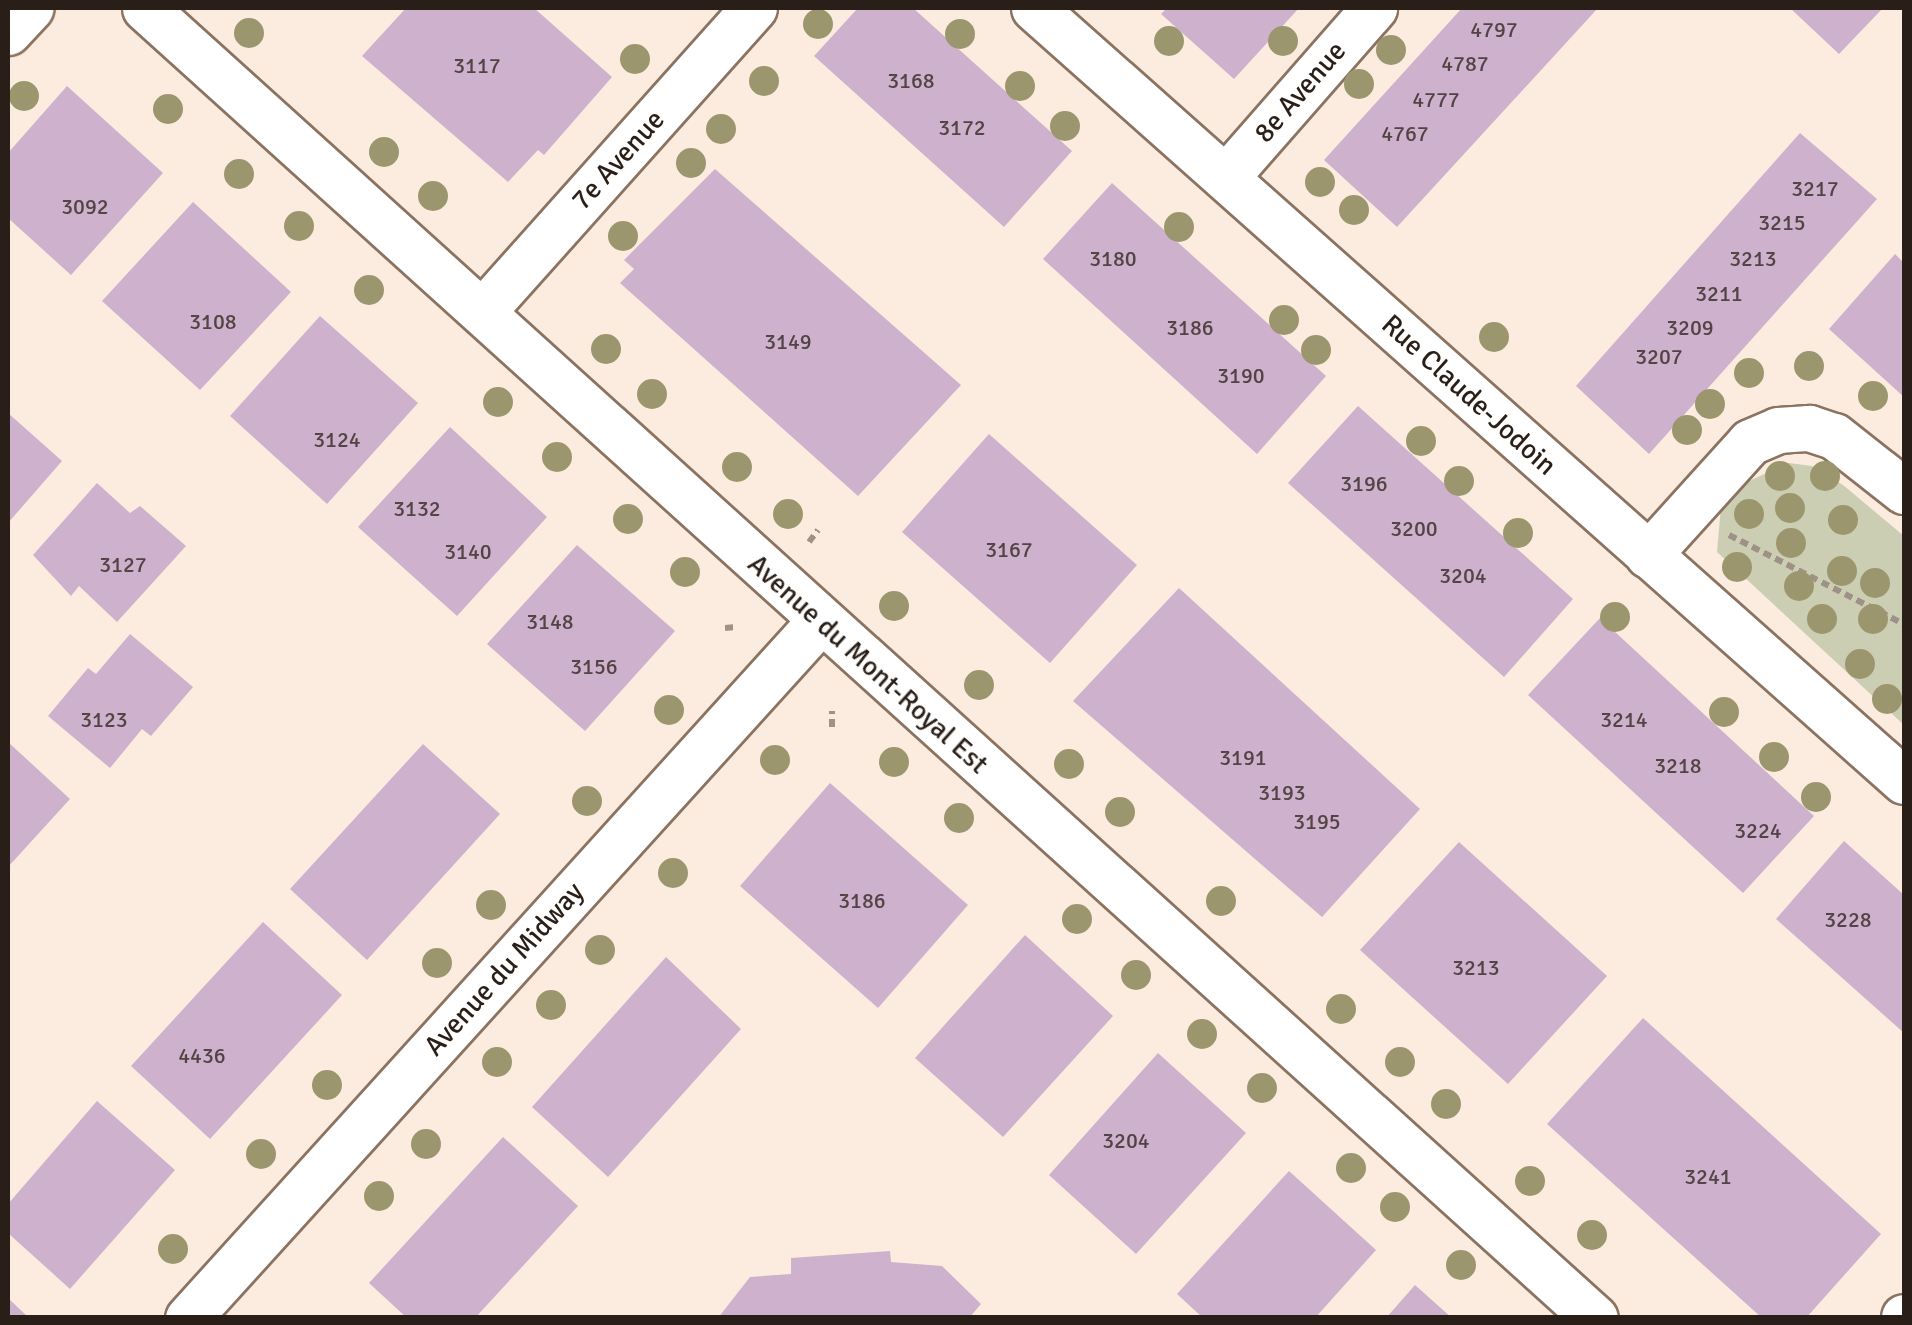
<!DOCTYPE html>
<html>
<head>
<meta charset="utf-8">
<style>
  body { margin:0 }
  #map { position:relative; width:1912px; height:1325px; overflow:hidden; background:#fcecdf; font-family:Signika,sans-serif }
  div>[style] { position:absolute }
  [style*='--x'] { left:calc(var(--x)*1px); top:calc(var(--y)*1px); width:calc(var(--w)*1px); rotate:calc(var(--a)*1deg) }
  .green>* { inset:0; background:#cbceb2 }
  .building>* { inset:0; background:#ceb1cc }
  .path>* { height:6px; margin-top:-3px; transform-origin:0; background:repeating-linear-gradient(90deg,#9f9187 0 8px,transparent 0 13px) }
  .roads { filter:drop-shadow(2px 0 #8b7361) drop-shadow(-2px 0 #8b7361) drop-shadow(0 2px #8b7361) drop-shadow(0 -2px #8b7361) }
  .minor>* { height:45px; margin:-22.5px; padding:0 22.5px; transform-origin:22.5px; border-radius:22.5px; background:#fff }
  .trees>* { width:30px; height:30px; margin:-15px; border-radius:50%; background:#9c966f }
  span { translate:-50% -50%; white-space:nowrap; text-align:center; line-height:1.15; -webkit-text-stroke:10px #fff; paint-order:stroke }
  .number-label { font-size:22px; color:#524445 }
  .number-label span { -webkit-text-stroke-width:0 }
  .street-label { font-size:28px; color:#291f18 }
  .frame { position:absolute; inset:0; border:10px solid #291f18; pointer-events:none }
</style>
</head>
<body>
<div id="map">
  <div class="green">
    <div style="clip-path:polygon(1789px 463px,1812px 466px,1843px 485px,1904px 536px,1904px 725px,1717px 552px,1721px 506px,1740px 485px)"></div>
  </div>
  <div class="building">
    <div style="clip-path:polygon(406px 8px,534px 8px,612px 77px,544px 155px,538px 150px,508px 182px,362px 56px)"></div>
    <div style="clip-path:polygon(858px 8px,913px 8px,1072px 151px,1004px 227px,814px 56px)"></div>
    <div style="clip-path:polygon(1167px 8px,1299px 8px,1234px 79px,1161px 14px)"></div>
    <div style="clip-path:polygon(1462px 8px,1598px 8px,1397px 227px,1324px 160px)"></div>
    <div style="clip-path:polygon(1790px 8px,1883px 8px,1839px 54px)"></div>
    <div style="clip-path:polygon(67px 86px,163px 173px,71px 275px,8px 218px,8px 153px)"></div>
    <div style="clip-path:polygon(1800px 133px,1877px 199px,1649px 454px,1576px 386px)"></div>
    <div style="clip-path:polygon(715px 169px,961px 385px,858px 496px,620px 283px,634px 269px,624px 260px)"></div>
    <div style="clip-path:polygon(1112px 183px,1326px 376px,1257px 454px,1043px 259px)"></div>
    <div style="clip-path:polygon(193px 202px,291px 292px,200px 390px,102px 301px)"></div>
    <div style="clip-path:polygon(1895px 254px,1904px 263px,1904px 397px,1829px 329px)"></div>
    <div style="clip-path:polygon(320px 316px,418px 403px,327px 504px,230px 416px)"></div>
    <div style="clip-path:polygon(1358px 406px,1573px 599px,1504px 677px,1288px 483px)"></div>
    <div style="clip-path:polygon(8px 413px,62px 461px,8px 523px)"></div>
    <div style="clip-path:polygon(450px 427px,547px 517px,457px 616px,358px 527px)"></div>
    <div style="clip-path:polygon(989px 434px,1137px 565px,1050px 663px,902px 532px)"></div>
    <div style="clip-path:polygon(97px 483px,130px 513px,140px 506px,186px 546px,117px 622px,79px 586px,71px 596px,33px 555px)"></div>
    <div style="clip-path:polygon(577px 545px,675px 631px,585px 731px,487px 644px)"></div>
    <div style="clip-path:polygon(1179px 588px,1420px 809px,1322px 917px,1073px 701px)"></div>
    <div style="clip-path:polygon(1600px 618px,1814px 816px,1743px 893px,1528px 695px)"></div>
    <div style="clip-path:polygon(130px 634px,193px 687px,151px 736px,142px 729px,110px 768px,48px 716px,88px 668px,96px 674px)"></div>
    <div style="clip-path:polygon(8px 742px,70px 799px,8px 867px)"></div>
    <div style="clip-path:polygon(423px 744px,500px 814px,367px 960px,290px 889px)"></div>
    <div style="clip-path:polygon(830px 783px,968px 905px,878px 1008px,740px 886px)"></div>
    <div style="clip-path:polygon(1844px 841px,1904px 895px,1904px 1033px,1776px 919px)"></div>
    <div style="clip-path:polygon(1459px 842px,1607px 976px,1508px 1084px,1360px 950px)"></div>
    <div style="clip-path:polygon(263px 922px,342px 995px,210px 1139px,131px 1066px)"></div>
    <div style="clip-path:polygon(1025px 935px,1113px 1016px,1003px 1137px,915px 1058px)"></div>
    <div style="clip-path:polygon(666px 957px,741px 1029px,608px 1177px,532px 1107px)"></div>
    <div style="clip-path:polygon(1643px 1018px,1881px 1234px,1806px 1318px,1762px 1318px,1547px 1124px)"></div>
    <div style="clip-path:polygon(1158px 1053px,1246px 1133px,1136px 1254px,1049px 1175px)"></div>
    <div style="clip-path:polygon(97px 1101px,175px 1170px,70px 1289px,8px 1233px,8px 1204px)"></div>
    <div style="clip-path:polygon(503px 1137px,578px 1206px,475px 1318px,407px 1318px,369px 1283px)"></div>
    <div style="clip-path:polygon(1289px 1171px,1376px 1250px,1315px 1318px,1203px 1318px,1177px 1294px)"></div>
    <div style="clip-path:polygon(890px 1251px,891px 1262px,942px 1266px,981px 1304px,969px 1318px,718px 1318px,750px 1277px,791px 1274px,791px 1258px)"></div>
    <div style="clip-path:polygon(1415px 1285px,1452px 1318px,1386px 1318px)"></div>
    <div style="clip-path:polygon(8px 1298px,29px 1318px,8px 1318px)"></div>
  </div>
  <div class="path">
    <div style="--x:1729;--y:535;--w:196;--a:27"></div>
    <div style="--x:809;--y:542;--w:15;--a:-53"></div>
    <div style="--x:725;--y:628;--w:11;--a:-5"></div>
    <div style="--x:832;--y:727;--w:16;--a:-90"></div>
  </div>
  <div class="roads">
    <div class="minor">
      <div style="--x:145;--y:8;--w:1954;--a:42.1"></div>
      <div style="--x:1034;--y:8;--w:1164;--a:41.62"></div>
      <div style="--x:8;--y:32;--w:33;--a:-47"></div>
      <div style="--x:1226;--y:177;--w:225;--a:-48.8"></div>
      <div style="--x:482;--y:312;--w:408;--a:-48.2"></div>
      <div style="--x:1648;--y:555;--w:152;--a:-47.9"></div>
      <div style="--x:1750;--y:442;--w:30;--a:-23"></div>
      <div style="--x:1778;--y:430;--w:31;--a:-4"></div>
      <div style="--x:1809;--y:428;--w:26;--a:18"></div>
      <div style="--x:1834;--y:436;--w:89;--a:38.2"></div>
      <div style="--x:188;--y:1318;--w:941;--a:-47.8"></div>
      <div style="--x:1904;--y:1318;--w:1;--a:-90"></div>
    </div>
  </div>
  <div class="trees">
    <div style="left:818px;top:24px"></div>
    <div style="left:249px;top:33px"></div>
    <div style="left:960px;top:34px"></div>
    <div style="left:1169px;top:41px"></div>
    <div style="left:1283px;top:41px"></div>
    <div style="left:1391px;top:50px"></div>
    <div style="left:635px;top:59px"></div>
    <div style="left:764px;top:81px"></div>
    <div style="left:1359px;top:84px"></div>
    <div style="left:1020px;top:86px"></div>
    <div style="left:24px;top:96px"></div>
    <div style="left:168px;top:109px"></div>
    <div style="left:1065px;top:126px"></div>
    <div style="left:721px;top:129px"></div>
    <div style="left:384px;top:152px"></div>
    <div style="left:691px;top:163px"></div>
    <div style="left:239px;top:174px"></div>
    <div style="left:1320px;top:182px"></div>
    <div style="left:433px;top:196px"></div>
    <div style="left:1354px;top:210px"></div>
    <div style="left:299px;top:226px"></div>
    <div style="left:1179px;top:227px"></div>
    <div style="left:623px;top:236px"></div>
    <div style="left:369px;top:290px"></div>
    <div style="left:1284px;top:320px"></div>
    <div style="left:1494px;top:337px"></div>
    <div style="left:606px;top:349px"></div>
    <div style="left:1316px;top:350px"></div>
    <div style="left:1809px;top:366px"></div>
    <div style="left:1749px;top:373px"></div>
    <div style="left:652px;top:394px"></div>
    <div style="left:1873px;top:396px"></div>
    <div style="left:498px;top:402px"></div>
    <div style="left:1710px;top:404px"></div>
    <div style="left:1687px;top:430px"></div>
    <div style="left:1421px;top:441px"></div>
    <div style="left:557px;top:457px"></div>
    <div style="left:737px;top:467px"></div>
    <div style="left:1780px;top:476px"></div>
    <div style="left:1825px;top:476px"></div>
    <div style="left:1459px;top:481px"></div>
    <div style="left:1790px;top:508px"></div>
    <div style="left:788px;top:514px"></div>
    <div style="left:1749px;top:514px"></div>
    <div style="left:628px;top:519px"></div>
    <div style="left:1843px;top:520px"></div>
    <div style="left:1518px;top:533px"></div>
    <div style="left:1791px;top:543px"></div>
    <div style="left:1737px;top:567px"></div>
    <div style="left:1842px;top:571px"></div>
    <div style="left:685px;top:572px"></div>
    <div style="left:1875px;top:583px"></div>
    <div style="left:1799px;top:586px"></div>
    <div style="left:894px;top:606px"></div>
    <div style="left:1615px;top:617px"></div>
    <div style="left:1822px;top:619px"></div>
    <div style="left:1873px;top:619px"></div>
    <div style="left:1860px;top:664px"></div>
    <div style="left:979px;top:685px"></div>
    <div style="left:1887px;top:699px"></div>
    <div style="left:669px;top:710px"></div>
    <div style="left:1724px;top:712px"></div>
    <div style="left:1774px;top:757px"></div>
    <div style="left:775px;top:760px"></div>
    <div style="left:894px;top:762px"></div>
    <div style="left:1069px;top:764px"></div>
    <div style="left:1816px;top:797px"></div>
    <div style="left:587px;top:801px"></div>
    <div style="left:1120px;top:812px"></div>
    <div style="left:959px;top:818px"></div>
    <div style="left:673px;top:873px"></div>
    <div style="left:1221px;top:901px"></div>
    <div style="left:491px;top:905px"></div>
    <div style="left:1077px;top:919px"></div>
    <div style="left:600px;top:950px"></div>
    <div style="left:437px;top:963px"></div>
    <div style="left:1136px;top:975px"></div>
    <div style="left:551px;top:1005px"></div>
    <div style="left:1341px;top:1009px"></div>
    <div style="left:1202px;top:1034px"></div>
    <div style="left:497px;top:1062px"></div>
    <div style="left:1400px;top:1062px"></div>
    <div style="left:327px;top:1085px"></div>
    <div style="left:1262px;top:1088px"></div>
    <div style="left:1446px;top:1104px"></div>
    <div style="left:426px;top:1144px"></div>
    <div style="left:261px;top:1154px"></div>
    <div style="left:1351px;top:1168px"></div>
    <div style="left:1530px;top:1181px"></div>
    <div style="left:379px;top:1196px"></div>
    <div style="left:1395px;top:1207px"></div>
    <div style="left:1592px;top:1235px"></div>
    <div style="left:173px;top:1249px"></div>
    <div style="left:1461px;top:1265px"></div>
  </div>
  <div class="number-label">
    <span style="left:1494px;top:30px">4797</span>
    <span style="left:1465px;top:64px">4787</span>
    <span style="left:477px;top:66px">3117</span>
    <span style="left:911px;top:81px">3168</span>
    <span style="left:1436px;top:100px">4777</span>
    <span style="left:962px;top:128px">3172</span>
    <span style="left:1405px;top:134px">4767</span>
    <span style="left:1815px;top:189px">3217</span>
    <span style="left:85px;top:207px">3092</span>
    <span style="left:1782px;top:223px">3215</span>
    <span style="left:1113px;top:259px">3180</span>
    <span style="left:1753px;top:259px">3213</span>
    <span style="left:1719px;top:294px">3211</span>
    <span style="left:213px;top:322px">3108</span>
    <span style="left:1190px;top:328px">3186</span>
    <span style="left:1690px;top:328px">3209</span>
    <span style="left:788px;top:342px">3149</span>
    <span style="left:1659px;top:357px">3207</span>
    <span style="left:1241px;top:376px">3190</span>
    <span style="left:337px;top:440px">3124</span>
    <span style="left:1364px;top:484px">3196</span>
    <span style="left:417px;top:509px">3132</span>
    <span style="left:1414px;top:529px">3200</span>
    <span style="left:1009px;top:550px">3167</span>
    <span style="left:468px;top:552px">3140</span>
    <span style="left:123px;top:565px">3127</span>
    <span style="left:1463px;top:576px">3204</span>
    <span style="left:550px;top:622px">3148</span>
    <span style="left:594px;top:667px">3156</span>
    <span style="left:104px;top:720px">3123</span>
    <span style="left:1624px;top:720px">3214</span>
    <span style="left:1243px;top:758px">3191</span>
    <span style="left:1678px;top:766px">3218</span>
    <span style="left:1282px;top:793px">3193</span>
    <span style="left:1317px;top:822px">3195</span>
    <span style="left:1758px;top:831px">3224</span>
    <span style="left:862px;top:901px">3186</span>
    <span style="left:1848px;top:920px">3228</span>
    <span style="left:1476px;top:968px">3213</span>
    <span style="left:202px;top:1056px">4436</span>
    <span style="left:1126px;top:1141px">3204</span>
    <span style="left:1708px;top:1177px">3241</span>
  </div>
  <div class="street-label">
    <span style="left:1300px;top:92px;rotate:-49deg">8e Avenue</span>
    <span style="left:618px;top:160px;rotate:-48deg">7e Avenue</span>
    <span style="left:1469px;top:395px;rotate:42deg">Rue Claude-Jodoin</span>
    <span style="left:868px;top:664px;rotate:42deg">Avenue du Mont-Royal Est</span>
    <span style="left:504px;top:969px;rotate:-48deg">Avenue du Midway</span>
  </div>
  <div class="frame"></div>
</div>
</body>
</html>
